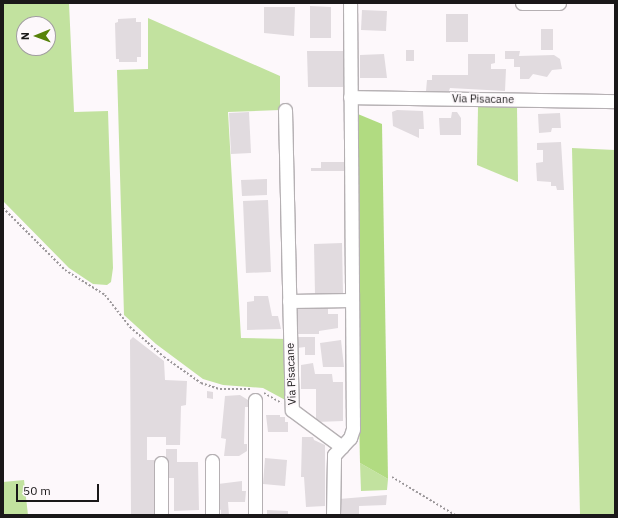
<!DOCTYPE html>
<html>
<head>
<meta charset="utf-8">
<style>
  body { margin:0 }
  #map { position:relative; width:618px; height:518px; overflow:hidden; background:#fdf8fb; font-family:"IBM Plex Sans",sans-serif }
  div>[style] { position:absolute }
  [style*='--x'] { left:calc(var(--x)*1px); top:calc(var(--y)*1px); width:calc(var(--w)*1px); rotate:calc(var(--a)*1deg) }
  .green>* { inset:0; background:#c2e29f }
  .forest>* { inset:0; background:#b1db81 }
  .building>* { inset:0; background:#e1dbdf }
  .path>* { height:2px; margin-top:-1px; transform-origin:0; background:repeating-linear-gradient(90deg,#9b979a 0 2px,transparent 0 4px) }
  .roads { filter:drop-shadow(1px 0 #b5b0b3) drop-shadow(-1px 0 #b5b0b3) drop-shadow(0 1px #b5b0b3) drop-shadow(0 -1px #b5b0b3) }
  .minor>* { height:13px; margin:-6.5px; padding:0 6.5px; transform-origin:6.5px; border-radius:6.5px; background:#fff }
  span { translate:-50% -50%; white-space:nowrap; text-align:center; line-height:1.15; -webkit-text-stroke:4px #fdf8fb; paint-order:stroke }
  .street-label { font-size:11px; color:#1a1819 }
  .frame { position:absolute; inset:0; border:4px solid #1a1819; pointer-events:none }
  .north { position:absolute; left:16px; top:16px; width:40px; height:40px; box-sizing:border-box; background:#fdf8fb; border:1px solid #a29ea1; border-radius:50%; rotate:269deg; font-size:11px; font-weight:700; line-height:16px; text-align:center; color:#1a1819 }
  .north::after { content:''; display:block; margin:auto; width:14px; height:18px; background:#57820a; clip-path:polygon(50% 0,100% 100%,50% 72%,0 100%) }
  .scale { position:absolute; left:16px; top:484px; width:83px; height:18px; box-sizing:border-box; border:2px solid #1a1819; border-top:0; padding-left:5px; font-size:12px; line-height:14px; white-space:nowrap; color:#1a1819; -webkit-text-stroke:3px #fdf8fb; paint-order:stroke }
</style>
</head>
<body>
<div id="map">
  <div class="green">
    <div style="clip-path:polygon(evenodd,3px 3px,69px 3px,74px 112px,108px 111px,113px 268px,111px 282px,107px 285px,93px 284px,69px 268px,3px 201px,3px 3px,24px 24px,48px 24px,48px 48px,24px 48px,24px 24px)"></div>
    <div style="clip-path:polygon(148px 18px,280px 76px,280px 110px,228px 112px,241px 338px,287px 339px,289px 402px,263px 388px,223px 385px,203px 379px,156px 344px,124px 315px,117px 70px,148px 69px)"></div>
    <div style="clip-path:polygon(517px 106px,518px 182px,477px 165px,478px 107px)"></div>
    <div style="clip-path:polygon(572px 148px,615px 150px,615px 515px,580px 515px)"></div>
    <div style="clip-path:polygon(360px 463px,388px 479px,387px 490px,361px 491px)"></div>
    <div style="clip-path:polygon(24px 480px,28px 515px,3px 515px,3px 482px)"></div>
  </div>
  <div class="forest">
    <div style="clip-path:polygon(353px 112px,382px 124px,388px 479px,360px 463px)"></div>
  </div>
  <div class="building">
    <div style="clip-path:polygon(310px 6px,331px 7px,331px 38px,310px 38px)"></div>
    <div style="clip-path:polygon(264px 7px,295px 7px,294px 36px,264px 33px)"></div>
    <div style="clip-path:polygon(362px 10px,387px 11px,386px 31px,361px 30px)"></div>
    <div style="clip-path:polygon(446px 14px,468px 14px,468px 42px,446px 42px)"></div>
    <div style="clip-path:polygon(136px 18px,136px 22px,141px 22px,141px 57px,137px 57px,137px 62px,119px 62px,119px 59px,116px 59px,115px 23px,118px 22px,118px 19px)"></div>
    <div style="clip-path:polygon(541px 29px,553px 29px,553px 50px,541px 50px)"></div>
    <div style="clip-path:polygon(406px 50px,414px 50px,414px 61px,406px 61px)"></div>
    <div style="clip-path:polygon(307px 51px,343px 51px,343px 87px,308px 87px)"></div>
    <div style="clip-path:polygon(505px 51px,520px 51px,519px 56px,554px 55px,560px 59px,562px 69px,552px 70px,547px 77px,533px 74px,529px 79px,520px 79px,520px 67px,514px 67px,514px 59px,505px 59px)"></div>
    <div style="clip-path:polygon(384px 54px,387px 78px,360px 78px,360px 55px)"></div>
    <div style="clip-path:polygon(468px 54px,495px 54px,495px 63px,491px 64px,491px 69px,506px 69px,505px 91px,450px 88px,449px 91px,426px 91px,427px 80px,432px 80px,432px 75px,468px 75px)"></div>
    <div style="clip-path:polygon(397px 110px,423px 111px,424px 129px,419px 129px,419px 138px,393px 126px,392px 112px)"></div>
    <div style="clip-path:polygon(249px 112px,251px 153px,231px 154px,229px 113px)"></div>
    <div style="clip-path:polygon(452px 112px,457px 112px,461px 118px,461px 135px,440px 135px,439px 118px,451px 118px)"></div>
    <div style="clip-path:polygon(560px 113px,561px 128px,552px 128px,551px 132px,539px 133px,538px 114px)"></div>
    <div style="clip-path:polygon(561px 142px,564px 190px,557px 190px,556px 186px,551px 186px,551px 182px,537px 181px,536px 163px,543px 162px,543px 150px,537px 150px,537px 143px)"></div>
    <div style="clip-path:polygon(321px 162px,344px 162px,345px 171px,311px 171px,311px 168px,321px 168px)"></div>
    <div style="clip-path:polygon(267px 179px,267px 195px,242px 196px,241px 180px)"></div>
    <div style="clip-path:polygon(268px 200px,271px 272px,246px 273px,243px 201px)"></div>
    <div style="clip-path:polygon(342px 243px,343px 293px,315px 294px,314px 244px)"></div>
    <div style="clip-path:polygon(254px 296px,268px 296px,272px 316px,278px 316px,281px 329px,247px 330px,247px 302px,254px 301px)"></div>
    <div style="clip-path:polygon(298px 305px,328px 305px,328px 314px,338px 314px,338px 328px,319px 331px,319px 334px,298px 334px)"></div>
    <div style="clip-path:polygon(133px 337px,164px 361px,165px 380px,187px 381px,186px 405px,181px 406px,180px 445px,166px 445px,166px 437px,147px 437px,147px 460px,154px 460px,154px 479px,157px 479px,157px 515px,131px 515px,130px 340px)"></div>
    <div style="clip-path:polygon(297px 337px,315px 337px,315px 355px,305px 355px,305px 347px,297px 348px)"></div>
    <div style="clip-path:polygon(341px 340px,344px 367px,323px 367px,320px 343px)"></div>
    <div style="clip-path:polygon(313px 363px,315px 374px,332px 374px,333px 382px,343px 382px,343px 421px,316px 422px,316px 389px,301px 389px,301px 365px)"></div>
    <div style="clip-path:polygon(207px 391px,213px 392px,213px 399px,207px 398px)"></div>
    <div style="clip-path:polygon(240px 395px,248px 400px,248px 407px,245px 407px,244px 444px,247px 444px,247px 451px,239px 456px,224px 456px,226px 439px,221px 438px,225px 396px)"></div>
    <div style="clip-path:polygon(266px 415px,280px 415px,280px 417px,285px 417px,285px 422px,288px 422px,288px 432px,268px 432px)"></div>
    <div style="clip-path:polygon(302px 437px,313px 437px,314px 440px,325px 445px,325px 506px,306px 507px,304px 477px,301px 477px)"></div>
    <div style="clip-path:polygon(166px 449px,177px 449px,177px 462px,198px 462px,199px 510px,174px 511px,174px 478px,166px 478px)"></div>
    <div style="clip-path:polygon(265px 458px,287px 460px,285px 486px,263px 484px)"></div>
    <div style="clip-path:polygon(242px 481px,242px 491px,246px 491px,245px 502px,228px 502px,229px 515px,221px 515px,221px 510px,218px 509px,218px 484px)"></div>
    <div style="clip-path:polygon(387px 495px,386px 505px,359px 506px,359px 515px,338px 515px,339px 499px)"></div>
    <div style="clip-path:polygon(267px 510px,288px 511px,288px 515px,267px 515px)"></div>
  </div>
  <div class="path">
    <div style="--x:3;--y:208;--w:88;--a:45"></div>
    <div style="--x:65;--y:270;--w:47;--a:32"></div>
    <div style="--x:105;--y:295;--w:41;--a:52"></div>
    <div style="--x:130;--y:327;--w:45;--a:41.4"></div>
    <div style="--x:164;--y:357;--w:45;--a:35.1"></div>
    <div style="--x:201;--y:383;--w:20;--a:18"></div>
    <div style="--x:220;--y:389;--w:31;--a:0"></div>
    <div style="--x:264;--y:393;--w:20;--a:30"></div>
    <div style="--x:392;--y:477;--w:74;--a:31.1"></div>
  </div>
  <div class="roads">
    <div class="minor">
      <div style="--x:522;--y:3;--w:37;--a:0"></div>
      <div style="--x:350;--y:97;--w:265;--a:0.9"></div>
      <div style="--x:285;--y:110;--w:300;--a:88.7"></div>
      <div style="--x:292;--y:410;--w:62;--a:36.5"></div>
      <div style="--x:289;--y:301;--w:63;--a:-0.9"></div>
      <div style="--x:212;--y:461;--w:54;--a:90"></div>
      <div style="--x:161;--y:515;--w:52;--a:-90"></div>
      <div style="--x:255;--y:515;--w:115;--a:-90"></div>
      <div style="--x:333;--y:515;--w:60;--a:-89"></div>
      <div style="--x:334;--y:455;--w:23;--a:-47"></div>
      <div style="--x:350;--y:438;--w:9;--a:-72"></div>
      <div style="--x:353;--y:429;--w:426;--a:-90.4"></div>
    </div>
  </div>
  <div class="street-label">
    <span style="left:483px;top:99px;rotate:1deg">Via Pisacane</span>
    <span style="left:291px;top:374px;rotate:-92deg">Via Pisacane</span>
  </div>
  <div class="frame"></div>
  <div class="north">N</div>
  <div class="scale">50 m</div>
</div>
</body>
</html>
